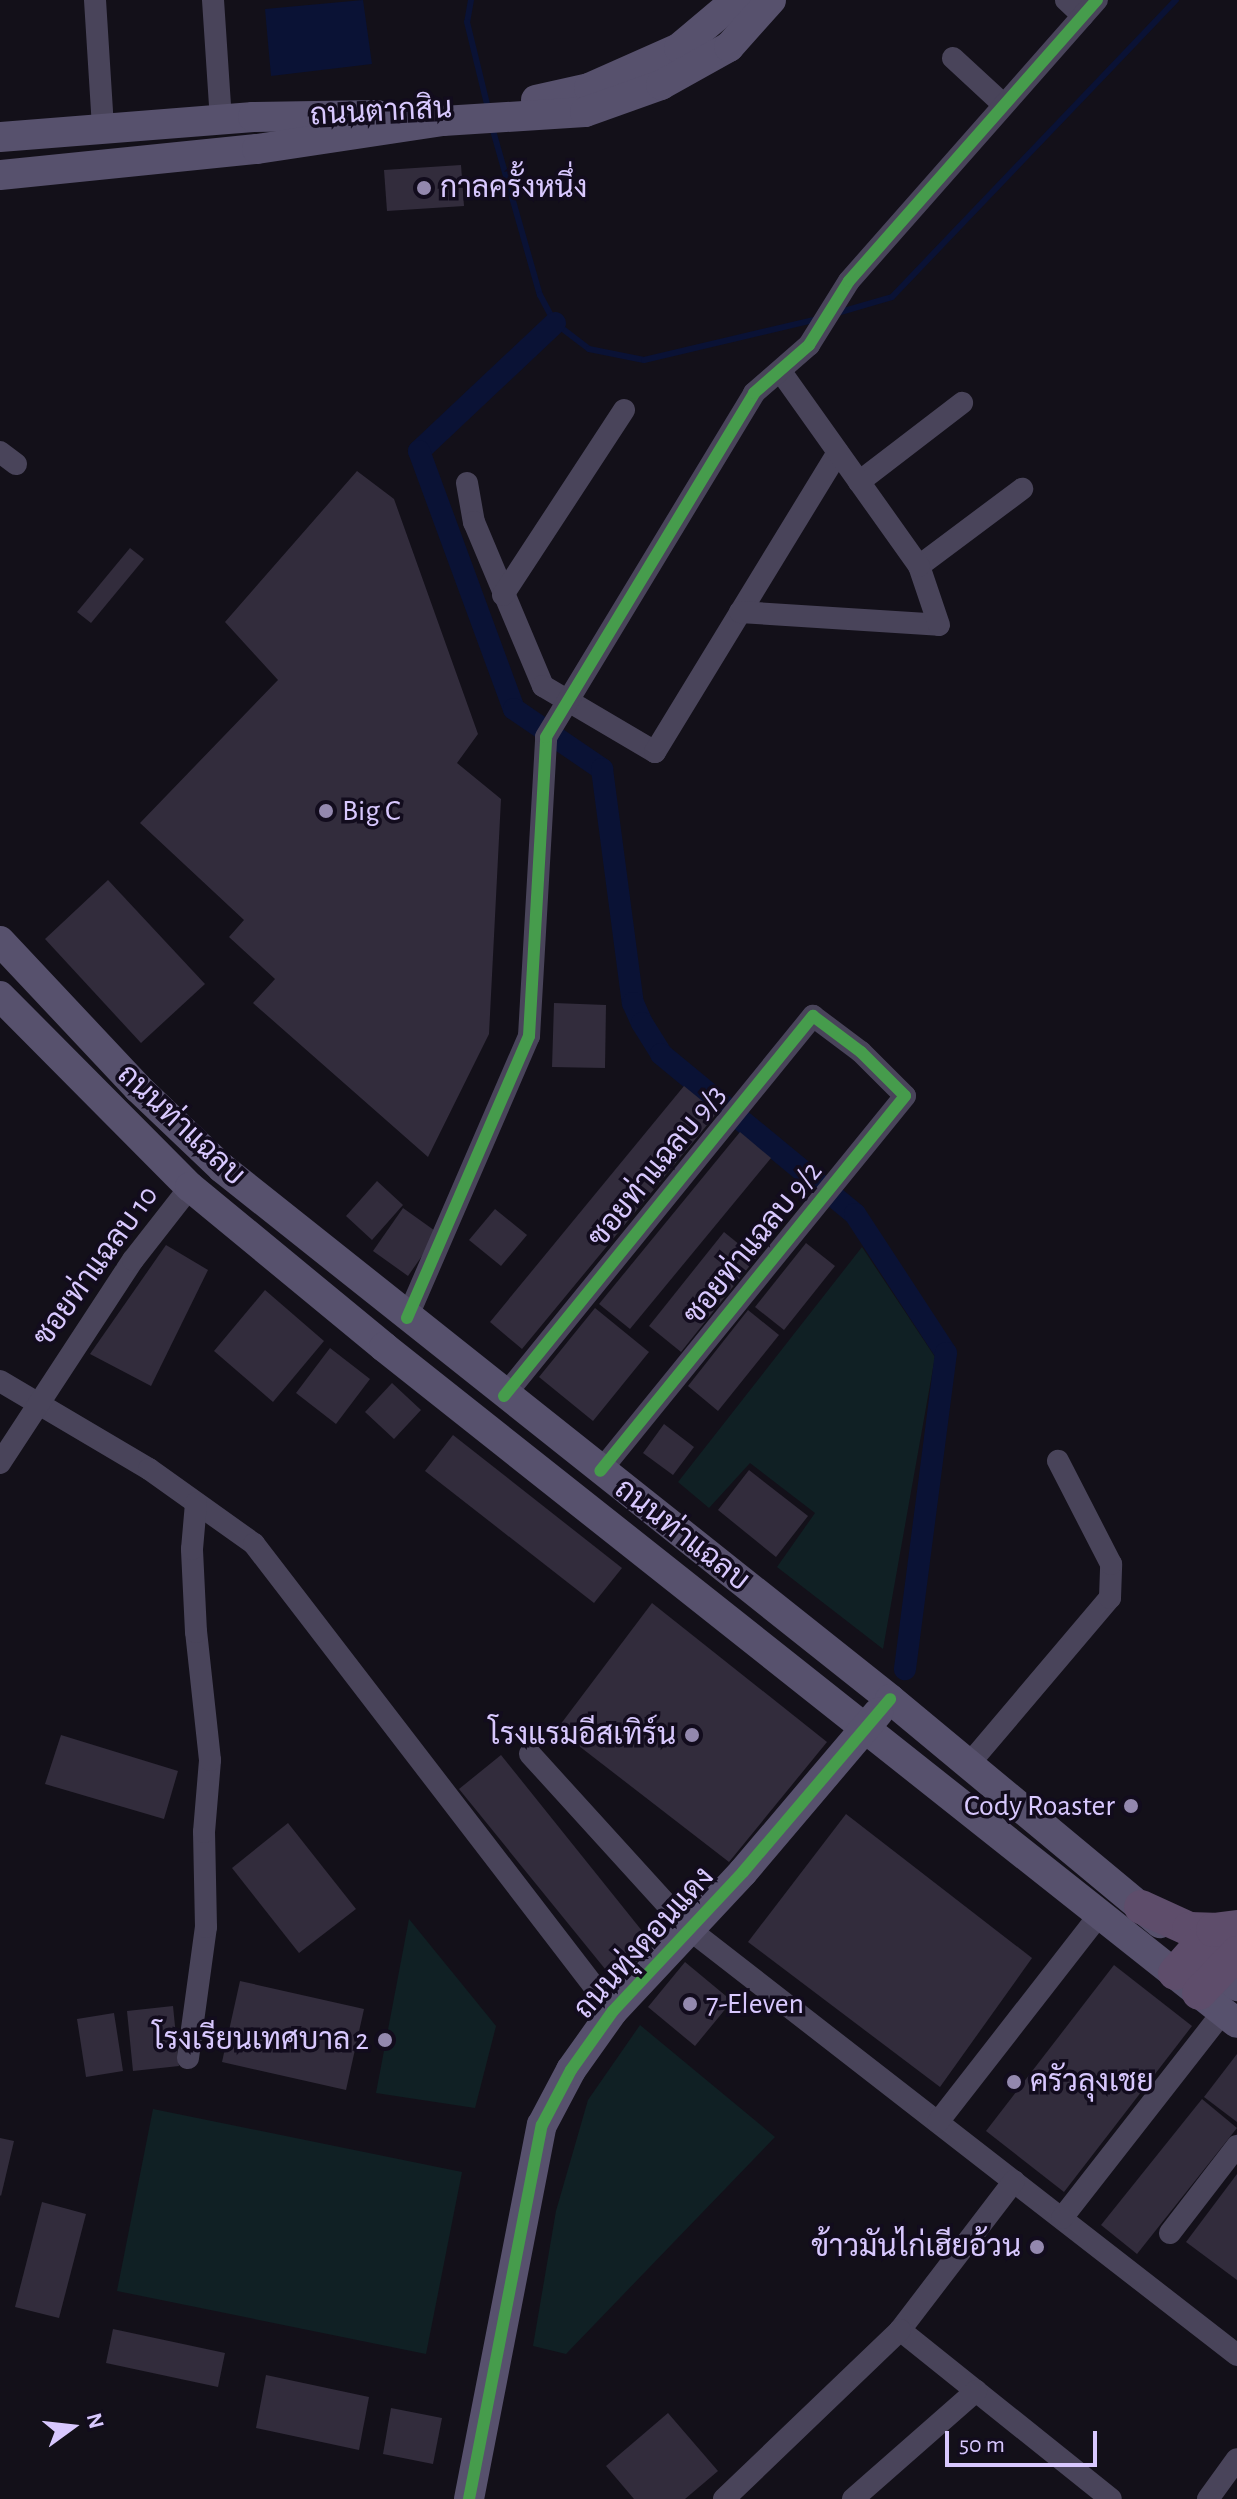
<!DOCTYPE html>
<html>
<head>
<meta charset="utf-8">
<style>
  body { margin:0 }
  #map { position:relative; width:1237px; height:2499px; overflow:hidden; background:#131019; font-family:"Alegreya Sans",Sarabun,sans-serif }
  div>[style] { position:absolute }
  [style*='--x'] { left:calc(var(--x)*1px); top:calc(var(--y)*1px); width:calc(var(--w)*1px); rotate:calc(var(--a)*1deg) }
  .green>* { inset:0; background:#102024 }
  .water>* { inset:0; background:#0a1235 }
  .stream>* { height:6px; margin:-3px; padding:0 3px; transform-origin:3px; border-radius:3px; background:#0a1235 }
  .canal>* { height:22px; margin:-11px; padding:0 11px; transform-origin:11px; border-radius:11px; background:#0a1235 }
  .building>* { inset:0; background:#322c3c }
  .street>* { height:22px; margin:-11px; padding:0 11px; transform-origin:11px; border-radius:11px; background:#49445a }
  .secondary>* { height:30px; margin:-15px; padding:0 15px; transform-origin:15px; border-radius:15px; background:#57516d }
  .primary>* { height:34px; margin:-17px; padding:0 17px; transform-origin:17px; border-radius:17px; background:#5e4d6b }
  .cycleway>* { height:12px; margin:-6px; padding:0 6px; transform-origin:6px; border-radius:6px; background:#469c4c }
  .dots>* { width:22px; height:22px; translate:-50% -50%; box-sizing:border-box; border:4px solid #120c1d; border-radius:50% }
  span { translate:-50% -50%; white-space:nowrap; text-align:center; line-height:1.15; -webkit-text-stroke:7px #120c1d; paint-order:stroke }
  .street-label { font-size:30px; color:#d8c8fe }
  .poi-label { font-size:30px; color:#d8c8fe }
  .left { translate:0 -50%; text-align:left }
  .right { translate:-100% -50%; text-align:right }
  .north { position:absolute; left:32px; top:2387px; width:80px; height:80px; -webkit-text-stroke:6px #120c1d; paint-order:stroke; rotate:75deg; font-size:22px; font-weight:700; line-height:32px; text-align:center; color:#d8c8fe }
  .north::after { content:''; display:block; margin:auto; width:28px; height:36px; background:#d8c8fe; clip-path:polygon(50% 0,100% 100%,50% 72%,0 100%) }
  .scale { position:absolute; left:945px; top:2431px; width:152px; height:36px; box-sizing:border-box; border:4px solid #d8c8fe; border-top:0; padding-left:10px; font-size:24px; line-height:28px; white-space:nowrap; color:#d8c8fe; -webkit-text-stroke:6px #120c1d; paint-order:stroke }
</style>
</head>
<body>
<div id="map">
  <div class="green">
    <div style="clip-path:polygon(862px 1247px,935px 1357px,883px 1649px,777px 1567px,815px 1513px,750px 1463px,709px 1508px,678px 1482px)"></div>
    <div style="clip-path:polygon(409px 1919px,496px 2026px,475px 2108px,376px 2093px)"></div>
    <div style="clip-path:polygon(640px 2025px,775px 2137px,566px 2354px,533px 2346px,556px 2211px,588px 2100px)"></div>
    <div style="clip-path:polygon(153px 2109px,462px 2172px,426px 2354px,117px 2291px)"></div>
  </div>
  <div class="water">
    <div style="clip-path:polygon(363px 0,372px 64px,271px 76px,265px 9px)"></div>
  </div>
  <div class="stream">
    <div style="--x:471;--y:0;--w:22;--a:100"></div>
    <div style="--x:467;--y:22;--w:89;--a:76.3"></div>
    <div style="--x:492;--y:127;--w:175;--a:74.1"></div>
    <div style="--x:540;--y:295;--w:32;--a:62"></div>
    <div style="--x:555;--y:323;--w:43;--a:37.4"></div>
    <div style="--x:589;--y:349;--w:56;--a:11.3"></div>
    <div style="--x:644;--y:360;--w:179;--a:-13.3"></div>
    <div style="--x:837;--y:313;--w:57;--a:-16.2"></div>
    <div style="--x:892;--y:297;--w:411;--a:-46.3"></div>
  </div>
  <div class="canal">
    <div style="--x:555;--y:323;--w:187;--a:136.7"></div>
    <div style="--x:419;--y:451;--w:275;--a:69.8"></div>
    <div style="--x:514;--y:709;--w:107;--a:34.3"></div>
    <div style="--x:602;--y:769;--w:236;--a:82.5"></div>
    <div style="--x:633;--y:1003;--w:22;--a:66"></div>
    <div style="--x:642;--y:1023;--w:36;--a:58"></div>
    <div style="--x:661;--y:1054;--w:251;--a:39.5"></div>
    <div style="--x:855;--y:1214;--w:166;--a:56.8"></div>
    <div style="--x:946;--y:1353;--w:319;--a:97.4"></div>
  </div>
  <div class="building">
    <div style="clip-path:polygon(461px 165px,464px 206px,387px 211px,384px 170px)"></div>
    <div style="clip-path:polygon(357px 471px,394px 499px,478px 734px,457px 763px,501px 799px,489px 1034px,428px 1157px,253px 1003px,275px 979px,229px 937px,244px 920px,140px 823px,278px 680px,225px 622px)"></div>
    <div style="clip-path:polygon(130px 548px,144px 559px,91px 623px,77px 612px)"></div>
    <div style="clip-path:polygon(108px 880px,205px 984px,141px 1043px,45px 939px)"></div>
    <div style="clip-path:polygon(554px 1003px,606px 1005px,605px 1068px,552px 1067px)"></div>
    <div style="clip-path:polygon(684px 1086px,717px 1113px,522px 1349px,490px 1322px)"></div>
    <div style="clip-path:polygon(740px 1132px,771px 1158px,630px 1329px,599px 1304px)"></div>
    <div style="clip-path:polygon(377px 1181px,403px 1205px,372px 1240px,346px 1216px)"></div>
    <div style="clip-path:polygon(403px 1208px,438px 1233px,408px 1276px,373px 1251px)"></div>
    <div style="clip-path:polygon(495px 1209px,527px 1235px,501px 1266px,469px 1240px)"></div>
    <div style="clip-path:polygon(724px 1232px,756px 1258px,681px 1352px,649px 1326px)"></div>
    <div style="clip-path:polygon(806px 1243px,835px 1266px,784px 1330px,755px 1307px)"></div>
    <div style="clip-path:polygon(166px 1245px,208px 1270px,151px 1386px,90px 1354px)"></div>
    <div style="clip-path:polygon(265px 1290px,324px 1341px,273px 1402px,214px 1351px)"></div>
    <div style="clip-path:polygon(595px 1308px,649px 1352px,593px 1421px,539px 1377px)"></div>
    <div style="clip-path:polygon(748px 1310px,779px 1335px,718px 1411px,688px 1386px)"></div>
    <div style="clip-path:polygon(330px 1348px,370px 1379px,336px 1424px,296px 1393px)"></div>
    <div style="clip-path:polygon(392px 1383px,421px 1410px,394px 1439px,365px 1412px)"></div>
    <div style="clip-path:polygon(664px 1424px,694px 1447px,673px 1475px,643px 1453px)"></div>
    <div style="clip-path:polygon(453px 1435px,622px 1568px,594px 1603px,425px 1471px)"></div>
    <div style="clip-path:polygon(749px 1470px,808px 1516px,776px 1557px,718px 1510px)"></div>
    <div style="clip-path:polygon(652px 1603px,827px 1742px,729px 1862px,557px 1729px)"></div>
    <div style="clip-path:polygon(61px 1735px,178px 1771px,164px 1819px,45px 1784px)"></div>
    <div style="clip-path:polygon(501px 1755px,655px 1947px,614px 1980px,459px 1789px)"></div>
    <div style="clip-path:polygon(846px 1814px,1032px 1958px,940px 2087px,748px 1942px)"></div>
    <div style="clip-path:polygon(288px 1823px,356px 1909px,299px 1953px,232px 1868px)"></div>
    <div style="clip-path:polygon(685px 1962px,732px 2001px,695px 2046px,648px 2007px)"></div>
    <div style="clip-path:polygon(1114px 1965px,1192px 2026px,1064px 2192px,986px 2131px)"></div>
    <div style="clip-path:polygon(240px 1981px,364px 2009px,346px 2090px,222px 2062px)"></div>
    <div style="clip-path:polygon(173px 2006px,179px 2066px,133px 2071px,127px 2011px)"></div>
    <div style="clip-path:polygon(114px 2013px,123px 2071px,86px 2077px,77px 2019px)"></div>
    <div style="clip-path:polygon(1237px 2054px,1237px 2122px,1204px 2097px)"></div>
    <div style="clip-path:polygon(1202px 2099px,1237px 2128px,1137px 2254px,1101px 2225px)"></div>
    <div style="clip-path:polygon(0 2138px,14px 2141px,1px 2196px,0 2195px)"></div>
    <div style="clip-path:polygon(1237px 2174px,1237px 2280px,1186px 2242px)"></div>
    <div style="clip-path:polygon(42px 2202px,86px 2214px,59px 2318px,15px 2307px)"></div>
    <div style="clip-path:polygon(113px 2329px,225px 2353px,218px 2387px,106px 2363px)"></div>
    <div style="clip-path:polygon(266px 2375px,369px 2397px,359px 2450px,256px 2428px)"></div>
    <div style="clip-path:polygon(391px 2408px,442px 2418px,433px 2464px,383px 2454px)"></div>
    <div style="clip-path:polygon(668px 2413px,718px 2471px,685px 2499px,634px 2499px,606px 2466px)"></div>
  </div>
  <div class="street">
    <div style="--x:95;--y:0;--w:127;--a:86.4"></div>
    <div style="--x:213;--y:0;--w:119;--a:86.2"></div>
    <div style="--x:1066;--y:0;--w:23;--a:43"></div>
    <div style="--x:953;--y:58;--w:69;--a:42.7"></div>
    <div style="--x:0;--y:452;--w:20;--a:37"></div>
    <div style="--x:859;--y:482;--w:130;--a:-37.5"></div>
    <div style="--x:467;--y:483;--w:40;--a:80"></div>
    <div style="--x:474;--y:522;--w:178;--a:67.2"></div>
    <div style="--x:543;--y:686;--w:130;--a:30.5"></div>
    <div style="--x:655;--y:752;--w:351;--a:-58.6"></div>
    <div style="--x:919;--y:566;--w:129;--a:-36.8"></div>
    <div style="--x:503;--y:595;--w:221;--a:-56.8"></div>
    <div style="--x:740;--y:612;--w:199;--a:3.7"></div>
    <div style="--x:939;--y:625;--w:62;--a:-108.7"></div>
    <div style="--x:919;--y:566;--w:237;--a:-125.4"></div>
    <div style="--x:407;--y:1318;--w:307;--a:-66.6"></div>
    <div style="--x:529;--y:1036;--w:299;--a:-86.7"></div>
    <div style="--x:546;--y:737;--w:402;--a:-58.8"></div>
    <div style="--x:754;--y:393;--w:73;--a:-41.1"></div>
    <div style="--x:809;--y:345;--w:75;--a:-58"></div>
    <div style="--x:849;--y:281;--w:375;--a:-48.6"></div>
    <div style="--x:0;--y:1381;--w:173;--a:30.6"></div>
    <div style="--x:149;--y:1469;--w:129;--a:35.5"></div>
    <div style="--x:254;--y:1544;--w:589;--a:52.45"></div>
    <div style="--x:504;--y:1396;--w:490;--a:-50.9"></div>
    <div style="--x:813;--y:1016;--w:60;--a:36.9"></div>
    <div style="--x:861;--y:1052;--w:62;--a:45"></div>
    <div style="--x:905;--y:1096;--w:483;--a:129.1"></div>
    <div style="--x:0;--y:1463;--w:243;--a:-56.8"></div>
    <div style="--x:133;--y:1260;--w:93;--a:-52"></div>
    <div style="--x:530;--y:1754;--w:236;--a:47.7"></div>
    <div style="--x:689;--y:1929;--w:694;--a:37.86"></div>
    <div style="--x:969;--y:1764;--w:218;--a:-49.7"></div>
    <div style="--x:1110;--y:1598;--w:34;--a:-88"></div>
    <div style="--x:1111;--y:1564;--w:116;--a:-117.2"></div>
    <div style="--x:188;--y:2058;--w:132;--a:-82.2"></div>
    <div style="--x:206;--y:1927;--w:95;--a:-91.2"></div>
    <div style="--x:204;--y:1832;--w:72;--a:-85.2"></div>
    <div style="--x:210;--y:1760;--w:129;--a:-96.2"></div>
    <div style="--x:196;--y:1632;--w:83;--a:-92.8"></div>
    <div style="--x:192;--y:1549;--w:46;--a:-85"></div>
    <div style="--x:938;--y:2122;--w:264;--a:-52.1"></div>
    <div style="--x:1014;--y:2181;--w:188;--a:127.4"></div>
    <div style="--x:900;--y:2330;--w:270;--a:38.7"></div>
    <div style="--x:1062;--y:2218;--w:261;--a:-52"></div>
    <div style="--x:1170;--y:2233;--w:110;--a:-52.4"></div>
    <div style="--x:724;--y:2499;--w:244;--a:-43.8"></div>
    <div style="--x:853;--y:2499;--w:164;--a:-41.3"></div>
    <div style="--x:1208;--y:2499;--w:49;--a:-54.1"></div>
  </div>
  <div class="secondary">
    <div style="--x:536;--y:100;--w:54;--a:-12.8"></div>
    <div style="--x:589;--y:88;--w:98;--a:-24"></div>
    <div style="--x:679;--y:48;--w:75;--a:-40.1"></div>
    <div style="--x:0;--y:137;--w:254;--a:-4.5"></div>
    <div style="--x:253;--y:117;--w:124;--a:-0.9"></div>
    <div style="--x:0;--y:175;--w:258;--a:-5.8"></div>
    <div style="--x:257;--y:149;--w:188;--a:-8.6"></div>
    <div style="--x:443;--y:121;--w:142;--a:-3.6"></div>
    <div style="--x:585;--y:112;--w:81;--a:-19.6"></div>
    <div style="--x:661;--y:85;--w:78;--a:-29.2"></div>
    <div style="--x:729;--y:47;--w:63;--a:-48.2"></div>
    <div style="--x:0;--y:941;--w:202;--a:46.8"></div>
    <div style="--x:138;--y:1088;--w:116;--a:43.6"></div>
    <div style="--x:222;--y:1168;--w:853;--a:38.48"></div>
    <div style="--x:890;--y:1699;--w:351;--a:39.7"></div>
    <div style="--x:0;--y:996;--w:269;--a:45.2"></div>
    <div style="--x:190;--y:1187;--w:251;--a:39.5"></div>
    <div style="--x:384;--y:1347;--w:1088;--a:38.4"></div>
    <div style="--x:1200;--y:1956;--w:48;--a:39"></div>
    <div style="--x:469;--y:2499;--w:381;--a:-79"></div>
    <div style="--x:542;--y:2125;--w:62;--a:-62.2"></div>
    <div style="--x:571;--y:2070;--w:72;--a:-54.6"></div>
    <div style="--x:613;--y:2011;--w:190;--a:-46.9"></div>
    <div style="--x:743;--y:1872;--w:209;--a:-49.7"></div>
  </div>
  <div class="primary">
    <div style="--x:1141;--y:1907;--w:53;--a:24.6"></div>
    <div style="--x:1189;--y:1929;--w:24;--a:2"></div>
    <div style="--x:1175;--y:1973;--w:57;--a:-48.5"></div>
    <div style="--x:1213;--y:1930;--w:24;--a:-7"></div>
    <div style="--x:1199;--y:1993;--w:55;--a:-46.5"></div>
  </div>
  <div class="cycleway">
    <div style="--x:407;--y:1318;--w:307;--a:-66.6"></div>
    <div style="--x:529;--y:1036;--w:299;--a:-86.7"></div>
    <div style="--x:546;--y:737;--w:402;--a:-58.8"></div>
    <div style="--x:754;--y:393;--w:73;--a:-41.1"></div>
    <div style="--x:809;--y:345;--w:75;--a:-58"></div>
    <div style="--x:849;--y:281;--w:375;--a:-48.6"></div>
    <div style="--x:504;--y:1396;--w:490;--a:-50.9"></div>
    <div style="--x:813;--y:1016;--w:60;--a:36.9"></div>
    <div style="--x:861;--y:1052;--w:62;--a:45"></div>
    <div style="--x:905;--y:1096;--w:483;--a:129.1"></div>
    <div style="--x:469;--y:2499;--w:381;--a:-79"></div>
    <div style="--x:542;--y:2125;--w:62;--a:-62.2"></div>
    <div style="--x:571;--y:2070;--w:72;--a:-54.6"></div>
    <div style="--x:613;--y:2011;--w:190;--a:-46.9"></div>
    <div style="--x:743;--y:1872;--w:227;--a:-49.6"></div>
  </div>
  <div class="dots">
    <div style="left:424px;top:188px;background:#9388ae"></div>
    <div style="left:326px;top:811px;background:#9388ae"></div>
    <div style="left:692px;top:1735px;background:#9388ae"></div>
    <div style="left:1131px;top:1806px;background:#9388ae"></div>
    <div style="left:690px;top:2004px;background:#9388ae"></div>
    <div style="left:385px;top:2040px;background:#9388ae"></div>
    <div style="left:1014px;top:2082px;background:#9388ae"></div>
    <div style="left:1037px;top:2247px;background:#9388ae"></div>
  </div>
  <div class="street-label">
    <span style="left:381px;top:112px;rotate:-3deg">ถนนตากสิน</span>
    <span style="left:181px;top:1125px;rotate:43deg">ถนนท่าแฉลบ</span>
    <span style="left:657px;top:1166px;rotate:-51deg">ซอยท่าแฉลบ 9/3</span>
    <span style="left:753px;top:1243px;rotate:-51deg">ซอยท่าแฉลบ 9/2</span>
    <span style="left:96px;top:1266px;rotate:-54deg">ซอยท่าแฉลบ 10</span>
    <span style="left:682px;top:1535px;rotate:38deg">ถนนท่าแฉลบ</span>
    <span style="left:644px;top:1943px;rotate:-48deg">ถนนทุ่งดอนแดง</span>
  </div>
  <div class="poi-label">
    <span class="left" style="left:440px;top:188px">กาลครั้งหนึ่ง</span>
    <span class="left" style="left:342px;top:811px">Big C</span>
    <span class="right" style="left:676px;top:1735px">โรงแรมอีสเทิร์น</span>
    <span class="right" style="left:1115px;top:1806px">Cody Roaster</span>
    <span class="left" style="left:706px;top:2004px">7-Eleven</span>
    <span class="right" style="left:369px;top:2040px">โรงเรียนเทศบาล 2</span>
    <span class="left" style="left:1030px;top:2082px">ครัวลุงเชย</span>
    <span class="right" style="left:1021px;top:2247px">ข้าวมันไก่เฮียอ้วน</span>
  </div>
  <div class="north">N</div>
  <div class="scale">50 m</div>
</div>
</body>
</html>
